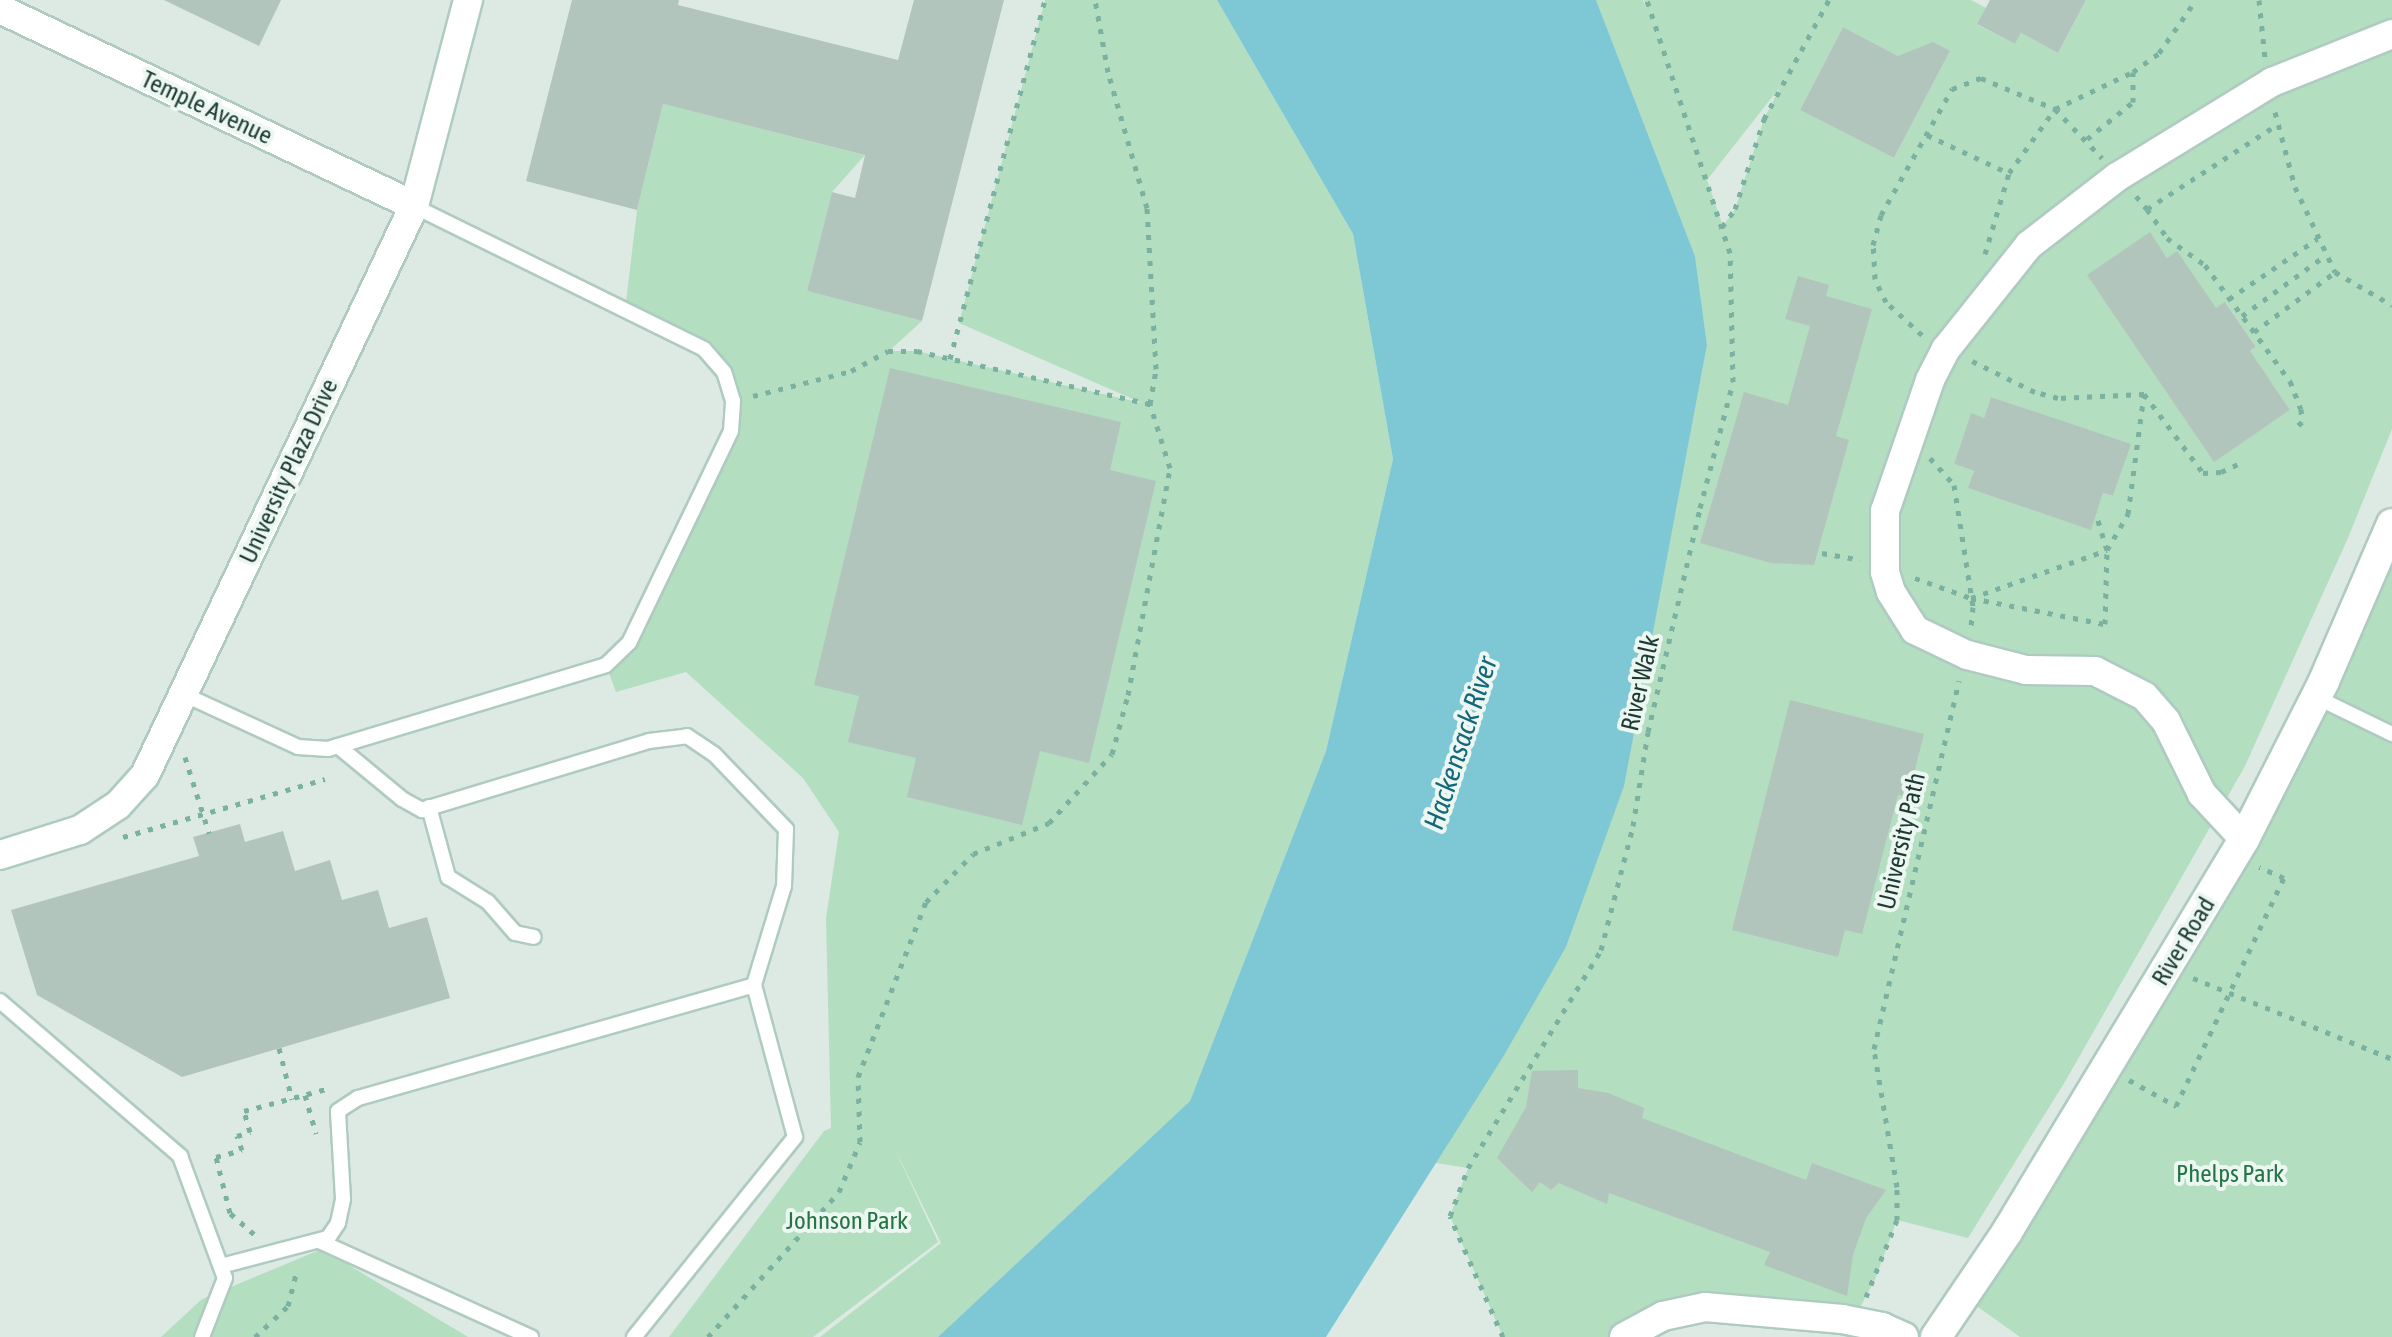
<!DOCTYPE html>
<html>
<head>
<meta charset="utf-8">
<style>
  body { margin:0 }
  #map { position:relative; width:2392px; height:1337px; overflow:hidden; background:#ddeae4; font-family:"Asap Condensed",sans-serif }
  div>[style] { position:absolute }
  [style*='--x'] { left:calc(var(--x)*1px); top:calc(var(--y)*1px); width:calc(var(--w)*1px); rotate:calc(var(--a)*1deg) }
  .green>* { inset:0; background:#b3debf }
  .water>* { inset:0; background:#7ec7d5 }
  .building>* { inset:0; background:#b2c5bd }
  .path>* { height:5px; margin-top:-2.5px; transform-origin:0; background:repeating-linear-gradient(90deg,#7ab1a1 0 5px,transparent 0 13px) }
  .roads { filter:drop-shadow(2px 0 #afcbc1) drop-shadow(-2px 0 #afcbc1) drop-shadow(0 2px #afcbc1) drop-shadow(0 -2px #afcbc1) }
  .lane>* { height:14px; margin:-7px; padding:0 7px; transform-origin:7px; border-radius:7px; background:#fff }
  .street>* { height:28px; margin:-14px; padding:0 14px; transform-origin:14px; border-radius:14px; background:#fff }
  .secondary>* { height:30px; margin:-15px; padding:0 15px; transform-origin:15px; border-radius:15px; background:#fff }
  span { translate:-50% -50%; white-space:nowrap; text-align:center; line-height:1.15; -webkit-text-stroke:8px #edf7f2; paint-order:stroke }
  .street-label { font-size:25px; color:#1d3b33 }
  .park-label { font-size:25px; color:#247545 }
  .water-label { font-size:28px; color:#13687b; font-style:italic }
</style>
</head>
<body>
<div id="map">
  <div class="green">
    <div style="clip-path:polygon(1045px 0,1217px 0,1353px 234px,1393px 459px,1326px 751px,1190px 1101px,938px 1337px,820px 1337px,941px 1243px,893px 1145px,938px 1242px,813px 1337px,669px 1337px,824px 1131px,831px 1128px,826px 918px,839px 832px,803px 778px,686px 672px,616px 692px,606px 665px,629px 642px,731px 431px,733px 401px,704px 349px,625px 311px,637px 210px,663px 104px,865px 155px,832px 192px,807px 291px,922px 321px,889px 351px,917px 351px,1142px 403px,959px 323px)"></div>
    <div style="clip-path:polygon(evenodd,1596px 0,1643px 0,1647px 10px,1644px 0,1971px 0,1986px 8px,1978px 25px,2015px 44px,2021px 33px,2058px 53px,2086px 0,2392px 0,2392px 429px,2348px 538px,2245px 766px,2066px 1080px,1968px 1238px,1897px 1220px,1876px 1277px,1853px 1321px,1705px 1307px,1624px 1337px,1503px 1337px,1450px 1216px,1468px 1168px,1436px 1163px,1566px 947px,1623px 787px,1707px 345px,1695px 256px,1596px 0,1843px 27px,1898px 56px,1950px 51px,1894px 158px,1800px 110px,1843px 27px,1596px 0,1780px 87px,1764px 119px,1735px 209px,1723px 226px,1707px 180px,1780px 87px,1596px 0,2150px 233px,2167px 258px,2177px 252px,2207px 315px,2226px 303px,2256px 347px,2241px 358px,2261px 388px,2271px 382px,2290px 410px,2214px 461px,2150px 233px,1596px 0,1991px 397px,2130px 445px,2113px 496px,2103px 493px,2091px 529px,1969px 488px,1974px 471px,1954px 464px,1971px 414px,1984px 418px,1991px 397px)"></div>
    <div style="clip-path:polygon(2392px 524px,2392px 1337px,2020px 1337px,1964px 1297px,2244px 839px)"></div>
    <div style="clip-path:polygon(322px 1249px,468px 1337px,161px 1337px,202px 1299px)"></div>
  </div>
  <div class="water">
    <div style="clip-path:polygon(1217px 0,1596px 0,1695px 256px,1707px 345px,1624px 786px,1566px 947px,1503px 1057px,1326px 1337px,938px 1337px,1190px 1101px,1326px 751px,1393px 459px,1353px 234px)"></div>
  </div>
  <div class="building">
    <div style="clip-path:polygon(164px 0,281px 0,259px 46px)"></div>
    <div style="clip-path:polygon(572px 0,679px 0,678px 5px,898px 60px,914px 0,1004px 0,922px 321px,807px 291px,832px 192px,855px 198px,865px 155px,663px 104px,637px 210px,526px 181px)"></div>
    <div style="clip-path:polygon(1990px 0,2086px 0,2058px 53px,2021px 33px,2015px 44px,1977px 24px)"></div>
    <div style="clip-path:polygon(1843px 27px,1898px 56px,1933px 42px,1950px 51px,1894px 158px,1800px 110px)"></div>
    <div style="clip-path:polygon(2150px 232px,2167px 258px,2177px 251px,2216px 308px,2225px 302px,2256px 347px,2250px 351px,2290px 410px,2214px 462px,2087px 275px)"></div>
    <div style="clip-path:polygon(1798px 276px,1829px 285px,1826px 296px,1872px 309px,1836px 436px,1849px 440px,1814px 565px,1771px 563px,1700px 543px,1744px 392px,1788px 405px,1810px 326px,1785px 319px)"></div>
    <div style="clip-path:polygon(890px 368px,1121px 422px,1110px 470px,1156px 481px,1089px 763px,1040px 751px,1022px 825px,907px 797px,916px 758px,848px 742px,859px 696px,814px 685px)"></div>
    <div style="clip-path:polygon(1991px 397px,2131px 444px,2113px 496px,2103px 493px,2091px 530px,1968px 488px,1974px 471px,1954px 464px,1971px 413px,1984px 418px)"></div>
    <div style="clip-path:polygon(1790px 700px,1924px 734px,1908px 797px,1898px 795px,1862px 934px,1845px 930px,1838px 957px,1732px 930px)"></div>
    <div style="clip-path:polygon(240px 824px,245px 842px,283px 831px,295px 871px,330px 860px,342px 900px,378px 890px,389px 928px,427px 917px,450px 998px,182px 1077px,37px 995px,11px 910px,199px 856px,193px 837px)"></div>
    <div style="clip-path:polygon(1578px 1070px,1578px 1088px,1608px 1093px,1644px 1108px,1642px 1118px,1806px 1180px,1812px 1163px,1886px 1190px,1866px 1218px,1853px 1255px,1847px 1296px,1764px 1265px,1770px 1252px,1609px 1193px,1607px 1204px,1559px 1183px,1551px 1190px,1540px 1182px,1532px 1192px,1497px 1158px,1526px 1107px,1532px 1071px)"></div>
  </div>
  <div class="path">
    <div style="--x:2259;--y:0;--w:58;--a:84.1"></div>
    <div style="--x:2275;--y:112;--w:78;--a:75.1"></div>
    <div style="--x:2295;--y:187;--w:94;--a:64.8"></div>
    <div style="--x:2335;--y:272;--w:66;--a:30.1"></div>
    <div style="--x:1927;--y:135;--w:90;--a:24.9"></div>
    <div style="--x:2087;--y:139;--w:59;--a:-38.8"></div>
    <div style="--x:2133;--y:102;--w:30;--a:-90"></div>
    <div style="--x:2136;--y:196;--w:17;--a:50"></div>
    <div style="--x:2147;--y:209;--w:156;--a:-33"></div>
    <div style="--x:2147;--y:209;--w:35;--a:55"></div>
    <div style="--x:2167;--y:238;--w:47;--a:35.4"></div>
    <div style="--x:2205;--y:265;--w:144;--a:53.8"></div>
    <div style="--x:2290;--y:381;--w:30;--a:69"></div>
    <div style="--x:2301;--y:409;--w:13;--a:86"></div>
    <div style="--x:2302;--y:422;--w:11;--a:139"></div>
    <div style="--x:1722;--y:227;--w:22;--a:-54"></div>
    <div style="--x:1735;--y:209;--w:95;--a:-72.1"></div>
    <div style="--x:1764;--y:119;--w:136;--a:-61.4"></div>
    <div style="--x:1985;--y:254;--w:84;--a:-73.5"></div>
    <div style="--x:2009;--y:173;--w:79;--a:-54.3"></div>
    <div style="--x:2055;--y:109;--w:86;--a:-25.4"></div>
    <div style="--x:2133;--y:72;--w:32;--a:-36"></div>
    <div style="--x:2159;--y:53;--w:65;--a:-55.1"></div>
    <div style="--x:2229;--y:299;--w:107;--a:-34.3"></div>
    <div style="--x:2242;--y:316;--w:104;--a:-36"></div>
    <div style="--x:2254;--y:332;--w:101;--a:-36.5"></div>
    <div style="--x:1922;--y:335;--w:49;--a:-137.5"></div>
    <div style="--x:1886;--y:302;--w:25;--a:-116"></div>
    <div style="--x:1875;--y:279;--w:34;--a:-93"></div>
    <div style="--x:1873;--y:245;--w:31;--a:-75"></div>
    <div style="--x:1881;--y:215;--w:145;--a:-60.6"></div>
    <div style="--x:1952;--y:89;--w:31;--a:-21"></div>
    <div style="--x:1981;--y:78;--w:80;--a:22.7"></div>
    <div style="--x:2055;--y:109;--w:68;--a:46.2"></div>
    <div style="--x:950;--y:359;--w:371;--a:-75.2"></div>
    <div style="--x:2144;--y:394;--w:99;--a:53.2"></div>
    <div style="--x:2203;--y:473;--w:18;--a:-3"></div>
    <div style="--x:2221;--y:472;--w:23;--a:-25"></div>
    <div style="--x:753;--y:396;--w:101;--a:-14.3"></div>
    <div style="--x:851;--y:371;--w:42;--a:-28.4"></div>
    <div style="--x:888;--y:351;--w:29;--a:0"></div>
    <div style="--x:917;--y:351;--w:239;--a:12.8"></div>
    <div style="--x:1930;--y:458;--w:36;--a:48"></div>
    <div style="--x:1954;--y:485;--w:123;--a:81.1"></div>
    <div style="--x:1973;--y:607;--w:19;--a:96"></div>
    <div style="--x:1822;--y:553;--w:39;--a:10"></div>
    <div style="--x:1915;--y:578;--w:59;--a:19.7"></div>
    <div style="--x:1971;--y:598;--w:136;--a:11"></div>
    <div style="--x:2105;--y:624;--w:74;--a:-88.5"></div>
    <div style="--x:2107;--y:550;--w:39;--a:-107"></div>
    <div style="--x:1971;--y:598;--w:144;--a:-19.4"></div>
    <div style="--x:2107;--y:550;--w:42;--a:-59.7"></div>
    <div style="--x:2128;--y:514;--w:121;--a:-82.4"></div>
    <div style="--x:2144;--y:394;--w:86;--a:177.3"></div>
    <div style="--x:2058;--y:398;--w:24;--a:-165"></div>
    <div style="--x:2035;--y:392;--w:70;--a:-153.8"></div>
    <div style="--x:185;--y:757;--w:80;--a:72.5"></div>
    <div style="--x:123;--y:837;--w:210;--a:-16"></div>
    <div style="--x:2193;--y:978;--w:215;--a:22.1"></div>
    <div style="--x:279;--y:1048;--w:53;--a:75.7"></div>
    <div style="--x:2129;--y:1080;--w:54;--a:29"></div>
    <div style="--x:2176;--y:1106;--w:252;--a:-64.7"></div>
    <div style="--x:2284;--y:878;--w:27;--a:-156"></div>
    <div style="--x:305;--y:1095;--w:40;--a:74"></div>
    <div style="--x:254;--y:1234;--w:32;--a:-139"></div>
    <div style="--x:230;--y:1213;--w:58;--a:-104"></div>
    <div style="--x:216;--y:1157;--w:27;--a:-15"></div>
    <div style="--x:242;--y:1150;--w:15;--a:-110"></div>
    <div style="--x:237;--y:1136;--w:14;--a:-17"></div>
    <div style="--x:250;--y:1132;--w:22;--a:-106"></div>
    <div style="--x:244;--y:1111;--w:85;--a:-15"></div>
    <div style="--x:1866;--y:1297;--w:83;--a:-68.1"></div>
    <div style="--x:1897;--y:1220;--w:33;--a:-90"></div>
    <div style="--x:1897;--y:1187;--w:140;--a:-99.5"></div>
    <div style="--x:1874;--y:1049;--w:378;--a:-77"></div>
    <div style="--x:255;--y:1337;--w:45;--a:-43.2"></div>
    <div style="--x:288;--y:1306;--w:33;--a:-76"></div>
    <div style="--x:708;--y:1337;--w:195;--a:-47.9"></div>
    <div style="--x:839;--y:1192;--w:54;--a:-67.2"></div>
    <div style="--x:860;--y:1142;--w:65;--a:-91.8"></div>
    <div style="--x:858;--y:1077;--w:188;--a:-68.8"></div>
    <div style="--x:926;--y:902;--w:67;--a:-45.6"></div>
    <div style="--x:973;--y:854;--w:82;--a:-22.2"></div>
    <div style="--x:1049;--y:823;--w:93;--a:-47.6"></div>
    <div style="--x:1112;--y:754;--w:61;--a:-74.8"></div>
    <div style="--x:1128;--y:695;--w:231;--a:-79.5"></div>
    <div style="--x:1170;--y:468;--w:67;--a:-107.4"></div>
    <div style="--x:1150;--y:404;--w:36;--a:-80"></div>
    <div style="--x:1156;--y:369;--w:161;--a:-93.2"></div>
    <div style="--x:1147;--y:208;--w:141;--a:-106"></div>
    <div style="--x:1108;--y:72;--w:73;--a:-100.2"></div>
    <div style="--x:1503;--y:1337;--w:132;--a:-113.7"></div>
    <div style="--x:1450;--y:1216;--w:51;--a:-69.4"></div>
    <div style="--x:1468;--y:1168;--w:255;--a:-58.6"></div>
    <div style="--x:1601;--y:950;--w:128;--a:-75.5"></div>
    <div style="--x:1633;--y:826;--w:95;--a:-80.9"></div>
    <div style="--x:1648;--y:732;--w:230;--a:-76.9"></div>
    <div style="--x:1700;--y:508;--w:130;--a:-75.3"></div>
    <div style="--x:1733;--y:382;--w:129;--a:-91.3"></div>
    <div style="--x:1730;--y:253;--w:266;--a:-108.2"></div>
  </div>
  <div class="roads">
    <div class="lane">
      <div style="--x:183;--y:694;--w:127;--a:24.7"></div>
      <div style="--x:298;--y:747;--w:30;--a:4"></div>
      <div style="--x:328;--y:749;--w:290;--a:-16.8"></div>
      <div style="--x:606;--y:665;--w:32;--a:-44"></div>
      <div style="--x:629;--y:643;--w:235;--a:-64.3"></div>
      <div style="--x:731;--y:431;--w:30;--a:-86"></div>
      <div style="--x:733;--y:401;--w:30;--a:-107"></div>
      <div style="--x:724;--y:372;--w:30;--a:-131"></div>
      <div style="--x:704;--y:349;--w:323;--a:-153.8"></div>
      <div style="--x:2316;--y:697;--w:85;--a:26"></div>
      <div style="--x:338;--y:746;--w:83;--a:39.6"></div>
      <div style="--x:402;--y:799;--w:23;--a:29"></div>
      <div style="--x:422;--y:810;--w:237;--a:-16.9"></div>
      <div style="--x:649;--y:741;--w:38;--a:-7"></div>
      <div style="--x:687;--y:736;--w:32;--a:34"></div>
      <div style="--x:714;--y:754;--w:104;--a:46.2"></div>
      <div style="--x:786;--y:829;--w:57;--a:92"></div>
      <div style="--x:784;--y:886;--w:103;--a:106.9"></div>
      <div style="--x:429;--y:807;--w:73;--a:74.8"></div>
      <div style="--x:448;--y:877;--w:47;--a:32"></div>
      <div style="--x:488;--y:902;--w:41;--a:48.9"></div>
      <div style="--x:515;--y:933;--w:19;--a:12"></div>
      <div style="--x:0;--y:1001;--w:238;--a:40.7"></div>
      <div style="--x:180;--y:1156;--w:130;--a:69.8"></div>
      <div style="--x:225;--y:1278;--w:63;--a:111.3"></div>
      <div style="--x:319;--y:1241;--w:233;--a:24.4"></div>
      <div style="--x:221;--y:1266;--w:111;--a:-14.7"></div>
      <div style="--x:328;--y:1238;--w:18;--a:-56"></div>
      <div style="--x:338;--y:1223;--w:25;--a:-78"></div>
      <div style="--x:343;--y:1199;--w:88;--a:-93.3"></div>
      <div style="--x:338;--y:1111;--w:24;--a:-33"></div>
      <div style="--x:358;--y:1098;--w:412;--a:-15.9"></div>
      <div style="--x:754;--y:985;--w:157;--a:74.9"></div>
      <div style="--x:795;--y:1137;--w:257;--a:128.8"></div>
    </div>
    <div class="street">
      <div style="--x:0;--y:9;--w:458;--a:25.4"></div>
      <div style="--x:2244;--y:839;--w:62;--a:-133"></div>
      <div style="--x:2202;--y:794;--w:81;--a:-116.3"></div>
      <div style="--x:2166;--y:721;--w:33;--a:-131"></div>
      <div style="--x:2144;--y:696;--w:55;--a:-153"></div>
      <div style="--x:2095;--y:671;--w:69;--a:-179.2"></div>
      <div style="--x:2026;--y:670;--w:61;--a:-165.7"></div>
      <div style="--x:1967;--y:655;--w:58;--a:-154.3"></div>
      <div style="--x:1915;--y:630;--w:45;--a:-122.3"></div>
      <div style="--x:1891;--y:592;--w:21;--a:-107"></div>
      <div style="--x:1885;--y:572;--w:61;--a:-90"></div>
      <div style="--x:1885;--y:511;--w:139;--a:-71"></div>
      <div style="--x:1930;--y:380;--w:35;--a:-63"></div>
      <div style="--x:1946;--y:349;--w:133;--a:-51.4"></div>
      <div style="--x:2029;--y:245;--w:111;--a:-37.7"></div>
      <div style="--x:2117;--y:177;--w:182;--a:-31.5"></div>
      <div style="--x:2272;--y:82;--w:129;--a:-21.8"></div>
      <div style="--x:0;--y:855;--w:84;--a:-17.4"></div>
      <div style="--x:80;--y:830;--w:45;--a:-33.3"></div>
      <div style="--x:118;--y:805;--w:40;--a:-48"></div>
      <div style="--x:145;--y:775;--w:629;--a:-64.7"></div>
      <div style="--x:414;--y:206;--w:213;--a:-75.3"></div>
      <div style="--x:1624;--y:1337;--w:44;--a:-28.3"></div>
      <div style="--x:1663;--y:1316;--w:43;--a:-12.1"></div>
      <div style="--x:1705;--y:1307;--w:138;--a:5"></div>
      <div style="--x:1842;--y:1319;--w:41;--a:11.3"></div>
      <div style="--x:1882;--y:1327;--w:24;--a:24"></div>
    </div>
    <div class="secondary">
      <div style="--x:1936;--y:1337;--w:127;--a:-55.9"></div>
      <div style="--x:2007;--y:1232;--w:459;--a:-58.9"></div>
      <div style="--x:2244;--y:839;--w:177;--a:-63.1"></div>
      <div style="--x:2324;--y:681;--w:171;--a:-66.6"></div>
    </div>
  </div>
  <div class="street-label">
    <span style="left:207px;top:107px;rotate:25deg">Temple Avenue</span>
    <span style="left:288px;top:471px;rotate:-65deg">University Plaza Drive</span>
    <span style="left:1640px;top:683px;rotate:-77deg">River Walk</span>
    <span style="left:1901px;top:841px;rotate:-77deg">University Path</span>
    <span style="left:2183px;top:941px;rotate:-59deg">River Road</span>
  </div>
  <div class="park-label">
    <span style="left:2230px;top:1173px">Phelps Park</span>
    <span style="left:847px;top:1220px">Johnson Park</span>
  </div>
  <div class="water-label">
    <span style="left:1460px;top:743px;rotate:-72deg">Hackensack River</span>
  </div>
</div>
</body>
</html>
